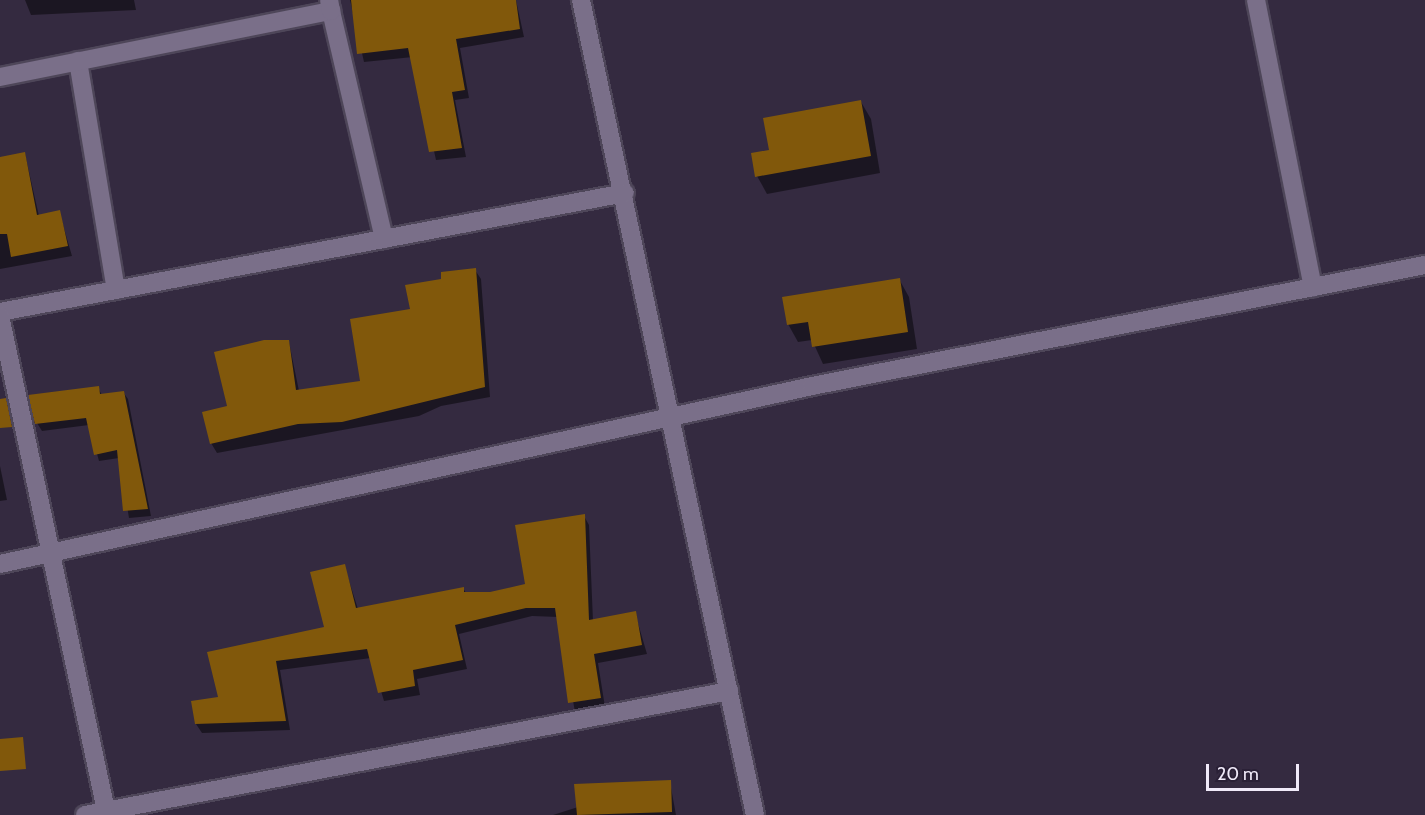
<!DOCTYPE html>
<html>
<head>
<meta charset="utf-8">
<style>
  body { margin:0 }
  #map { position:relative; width:1425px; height:815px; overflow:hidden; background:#342a40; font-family:Cabin,sans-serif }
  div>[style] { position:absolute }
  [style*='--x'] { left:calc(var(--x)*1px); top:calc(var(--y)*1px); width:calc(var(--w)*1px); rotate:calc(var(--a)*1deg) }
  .shadow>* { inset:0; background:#0007 }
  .building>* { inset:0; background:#81580b }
  .roads { filter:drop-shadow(2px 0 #4e4659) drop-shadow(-2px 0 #4e4659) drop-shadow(0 2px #4e4659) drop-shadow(0 -2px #4e4659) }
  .street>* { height:18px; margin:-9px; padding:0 9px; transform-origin:9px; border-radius:9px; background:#7a6f89 }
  span { translate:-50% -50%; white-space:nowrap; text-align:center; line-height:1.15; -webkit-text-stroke:4.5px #2a2036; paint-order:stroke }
  .scale { position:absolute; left:1206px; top:764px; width:93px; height:27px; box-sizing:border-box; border:3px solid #f0eaf9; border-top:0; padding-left:8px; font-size:18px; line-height:21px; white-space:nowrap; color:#f0eaf9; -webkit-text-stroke:4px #2a2036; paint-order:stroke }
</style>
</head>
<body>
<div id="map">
  <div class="shadow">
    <div style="clip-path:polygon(25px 0,134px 0,136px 10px,31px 15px)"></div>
    <div style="clip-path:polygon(350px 0,516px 0,524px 37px,460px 48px,469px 98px,455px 100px,466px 157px,436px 160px,413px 57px,364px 62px)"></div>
    <div style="clip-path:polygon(861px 102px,871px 119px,880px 173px,767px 194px,757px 176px,771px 151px)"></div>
    <div style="clip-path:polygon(25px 154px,39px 216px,59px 211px,72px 256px,0 269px,0 158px)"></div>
    <div style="clip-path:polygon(475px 270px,481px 279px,490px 397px,441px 406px,419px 416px,217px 453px,211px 443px,229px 407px,289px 342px,299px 391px,362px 382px,412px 310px,443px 280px)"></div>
    <div style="clip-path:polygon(899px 279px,909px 297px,917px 349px,823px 364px,812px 340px,798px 342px,788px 324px)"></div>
    <div style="clip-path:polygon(98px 388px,102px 395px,123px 392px,128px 399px,151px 516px,129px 518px,119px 458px,99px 461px,89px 425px,42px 431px,37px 423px)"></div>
    <div style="clip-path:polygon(0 466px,7px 500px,0 501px)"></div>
    <div style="clip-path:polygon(584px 516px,589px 525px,593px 621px,635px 613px,647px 654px,598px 663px,605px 707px,575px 712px,558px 617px,532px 616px,459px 634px,467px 669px,417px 679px,420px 695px,384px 701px,371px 658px,280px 670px,290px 730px,202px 733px,196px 724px,220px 698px,209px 653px,325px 629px,344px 565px,358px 609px,463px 588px,466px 593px,490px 593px,526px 586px)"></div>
    <div style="clip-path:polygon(670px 782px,676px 815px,553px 815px,578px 807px)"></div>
  </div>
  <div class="building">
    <div style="clip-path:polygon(351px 0,516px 0,520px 29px,456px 39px,465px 90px,452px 92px,462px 148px,429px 152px,408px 48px,357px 54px)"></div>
    <div style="clip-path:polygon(861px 100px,871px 156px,755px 177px,751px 153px,769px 150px,763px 118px)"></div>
    <div style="clip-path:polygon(25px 152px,37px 215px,60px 210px,68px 246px,11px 257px,7px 234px,0 234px,0 157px)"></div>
    <div style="clip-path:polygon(476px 268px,485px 387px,342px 422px,298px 424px,210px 444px,202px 412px,227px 406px,214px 352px,264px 340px,289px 340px,296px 390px,360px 381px,350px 319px,410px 309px,405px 285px,441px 279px,441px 272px)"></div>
    <div style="clip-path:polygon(900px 278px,908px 332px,812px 347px,808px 322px,787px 325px,782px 297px)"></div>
    <div style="clip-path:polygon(99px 386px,100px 394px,124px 391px,148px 509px,123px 511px,117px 450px,94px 455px,86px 418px,35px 424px,28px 395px)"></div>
    <div style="clip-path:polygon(6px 398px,12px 427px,0 428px,0 399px)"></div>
    <div style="clip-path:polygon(585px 514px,589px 620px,636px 611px,642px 645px,594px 654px,601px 698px,568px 703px,555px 608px,526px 608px,455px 625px,463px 660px,413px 670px,415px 686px,378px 693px,367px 649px,276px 661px,286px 721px,195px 724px,191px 701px,218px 697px,207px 652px,324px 627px,310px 572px,345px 564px,356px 608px,464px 587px,464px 592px,490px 592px,525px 584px,515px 525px)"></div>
    <div style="clip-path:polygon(23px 737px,26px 769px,0 771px,0 739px)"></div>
    <div style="clip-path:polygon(671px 780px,672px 812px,577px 815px,574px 784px)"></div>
  </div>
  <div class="roads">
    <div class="street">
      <div style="--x:581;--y:0;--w:833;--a:77.95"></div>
      <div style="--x:1256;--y:0;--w:293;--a:78.8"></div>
      <div style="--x:331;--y:11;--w:234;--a:76.9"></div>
      <div style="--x:78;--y:61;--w:232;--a:80.6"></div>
      <div style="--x:0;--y:77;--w:338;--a:-11.3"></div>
      <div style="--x:331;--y:11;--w:11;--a:-100"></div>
      <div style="--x:0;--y:312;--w:636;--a:-10.78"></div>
      <div style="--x:0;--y:316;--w:510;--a:77.9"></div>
      <div style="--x:0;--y:564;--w:831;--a:-12.36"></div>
      <div style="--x:812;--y:386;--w:625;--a:-11.17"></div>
      <div style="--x:85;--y:815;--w:656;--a:-10.9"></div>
    </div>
  </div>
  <div class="scale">20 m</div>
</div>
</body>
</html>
